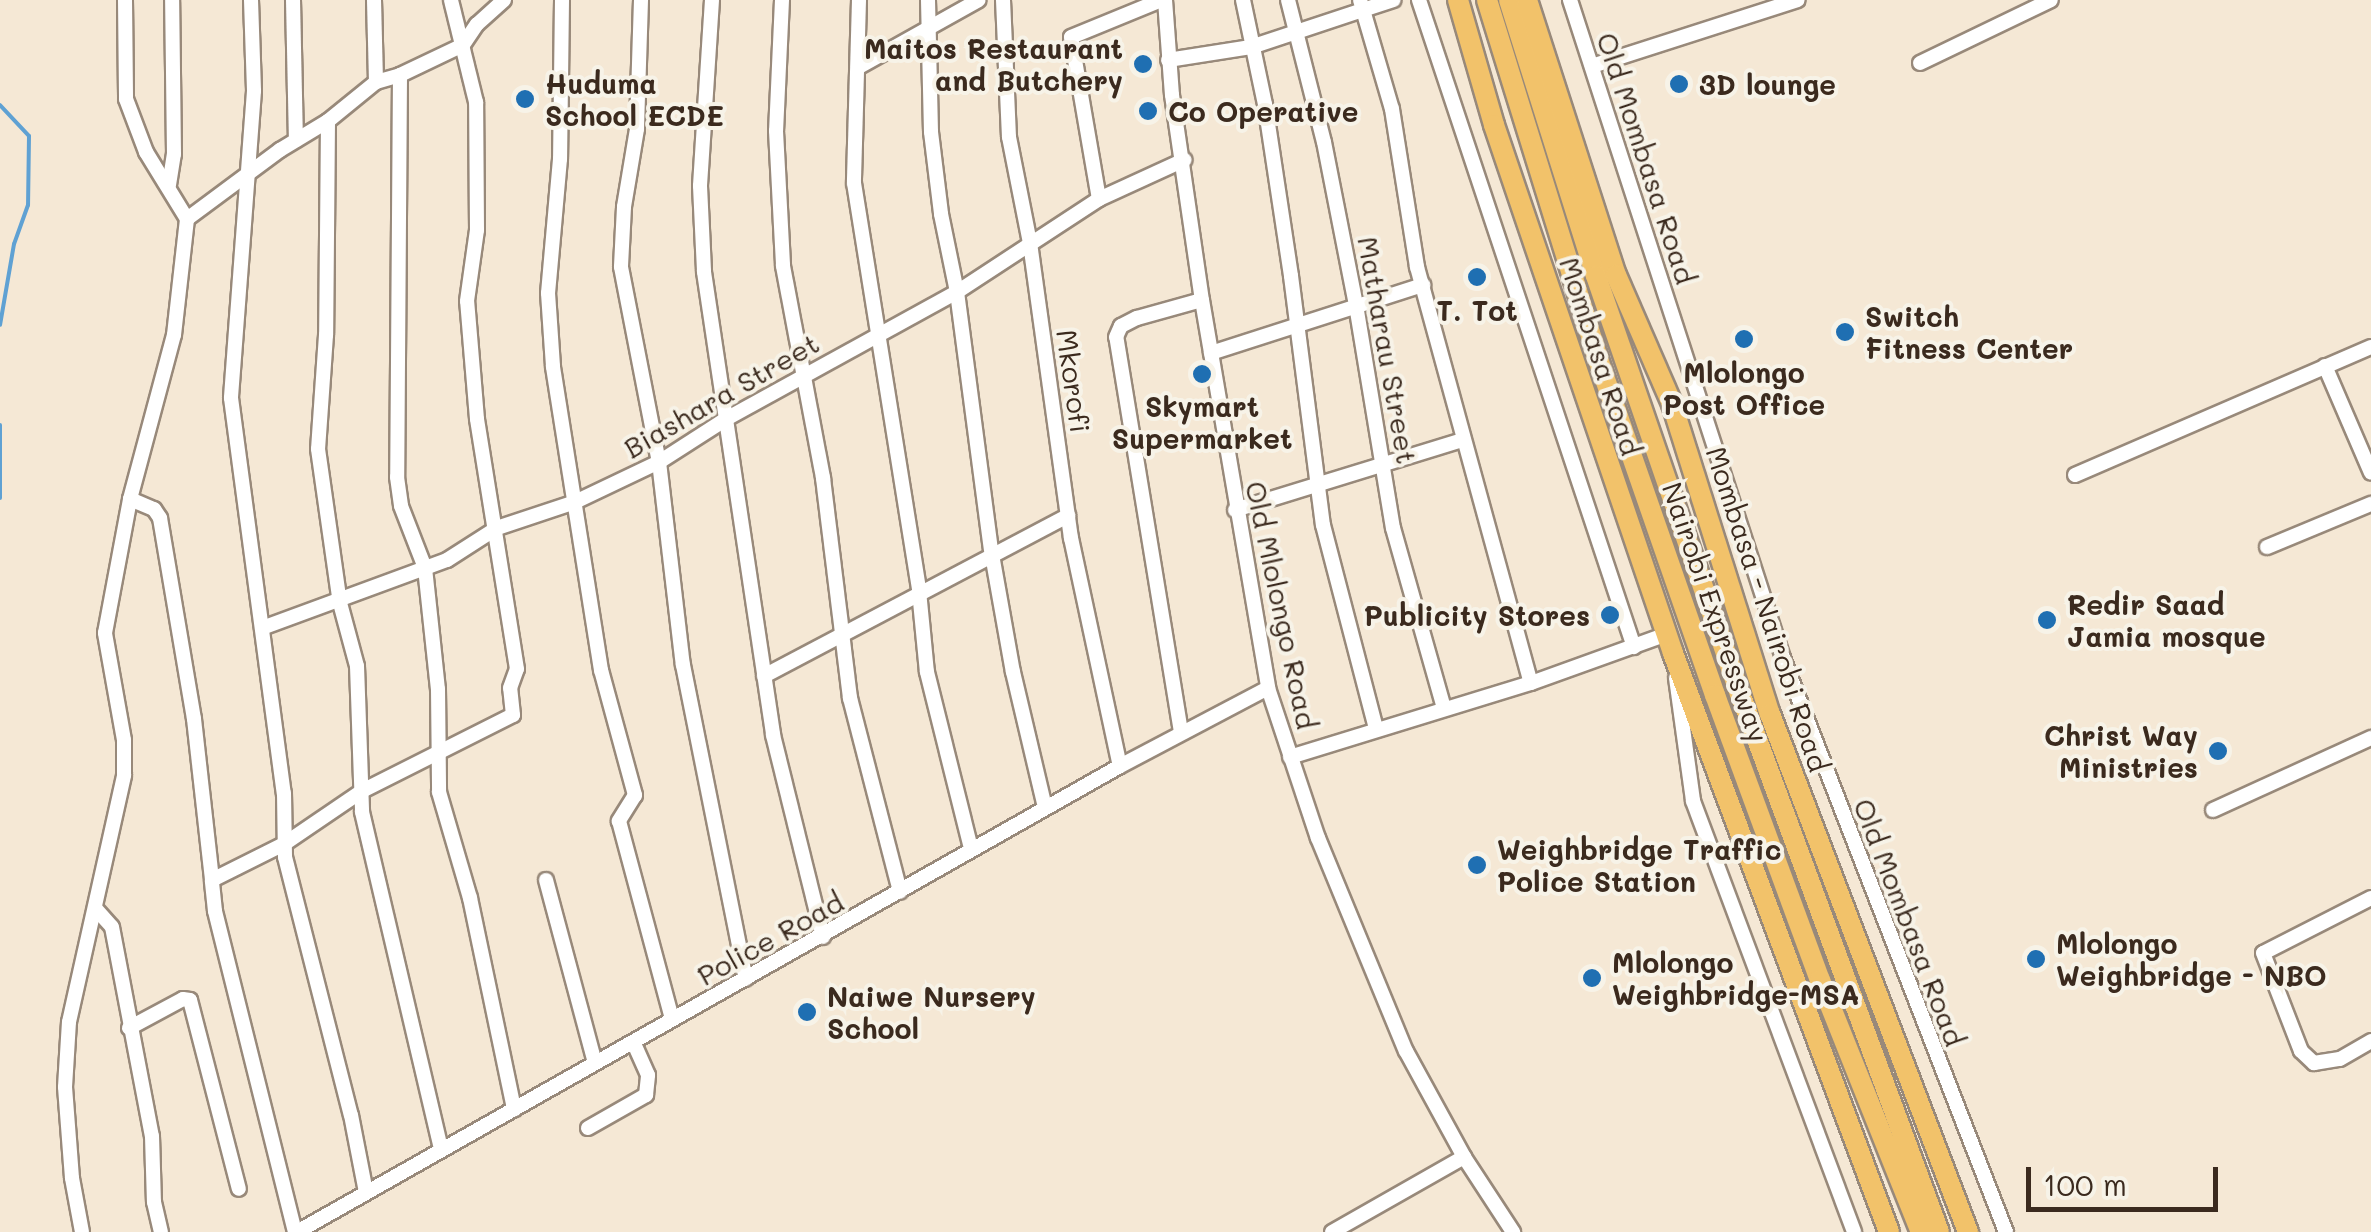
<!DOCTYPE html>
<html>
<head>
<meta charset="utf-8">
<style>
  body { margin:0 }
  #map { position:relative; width:2371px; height:1232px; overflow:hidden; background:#f5e8d5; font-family:Mali,sans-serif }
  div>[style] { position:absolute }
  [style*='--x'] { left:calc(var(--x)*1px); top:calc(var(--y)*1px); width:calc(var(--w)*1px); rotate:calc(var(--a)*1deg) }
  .stream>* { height:4px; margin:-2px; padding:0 2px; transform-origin:2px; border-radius:2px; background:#5fa1d3 }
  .roads { filter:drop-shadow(2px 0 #98897a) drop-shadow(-2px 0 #98897a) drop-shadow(0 2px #98897a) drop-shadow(0 -2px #98897a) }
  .minor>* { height:14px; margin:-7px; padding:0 7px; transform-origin:7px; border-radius:7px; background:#fff }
  .highway>* { height:20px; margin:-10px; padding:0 10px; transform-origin:10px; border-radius:10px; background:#f2c26a }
  .dots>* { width:28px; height:28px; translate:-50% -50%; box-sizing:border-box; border:5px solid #f7f3e8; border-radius:50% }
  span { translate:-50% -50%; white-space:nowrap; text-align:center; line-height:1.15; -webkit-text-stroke:8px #f7f3e8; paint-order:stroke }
  .poi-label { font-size:28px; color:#3b2a1e; font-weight:700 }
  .right { translate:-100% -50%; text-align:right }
  .left { translate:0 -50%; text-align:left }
  .street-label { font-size:28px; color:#3b2a1e }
  .scale { position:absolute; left:2026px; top:1167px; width:192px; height:45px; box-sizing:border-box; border:5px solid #3b2a1e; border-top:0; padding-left:12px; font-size:30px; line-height:35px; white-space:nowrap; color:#3b2a1e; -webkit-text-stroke:8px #f7f3e8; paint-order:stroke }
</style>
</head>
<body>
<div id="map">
  <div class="stream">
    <div style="--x:0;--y:105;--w:42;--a:46.9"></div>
    <div style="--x:29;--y:136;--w:69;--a:90.8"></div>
    <div style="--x:28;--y:205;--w:41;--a:109.7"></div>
    <div style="--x:14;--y:244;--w:82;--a:99.8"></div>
    <div style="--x:0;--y:425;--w:73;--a:90"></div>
  </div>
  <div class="roads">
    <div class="minor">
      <div style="--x:125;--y:0;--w:99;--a:89.4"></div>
      <div style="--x:126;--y:99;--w:57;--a:69.3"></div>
      <div style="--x:146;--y:152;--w:79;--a:58.5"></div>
      <div style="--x:251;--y:0;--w:91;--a:88.1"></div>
      <div style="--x:254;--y:91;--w:308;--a:94.3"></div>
      <div style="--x:231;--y:398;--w:399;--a:82.4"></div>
      <div style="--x:284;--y:793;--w:64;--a:89.1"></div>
      <div style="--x:285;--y:857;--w:266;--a:75.7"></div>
      <div style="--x:351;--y:1115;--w:78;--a:79"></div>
      <div style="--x:293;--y:0;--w:140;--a:88.8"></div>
      <div style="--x:374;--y:0;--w:82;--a:88.6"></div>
      <div style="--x:504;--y:0;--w:36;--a:138"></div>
      <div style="--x:477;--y:24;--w:25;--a:124"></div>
      <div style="--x:463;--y:45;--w:70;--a:154.5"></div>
      <div style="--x:400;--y:75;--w:402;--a:90.4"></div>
      <div style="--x:397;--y:477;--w:29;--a:82"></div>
      <div style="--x:401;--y:506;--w:66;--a:68.8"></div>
      <div style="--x:425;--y:568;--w:122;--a:83.9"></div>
      <div style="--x:438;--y:689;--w:103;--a:89.4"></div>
      <div style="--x:439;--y:792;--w:110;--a:73.7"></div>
      <div style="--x:470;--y:898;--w:216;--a:78.2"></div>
      <div style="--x:562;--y:0;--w:159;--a:90.7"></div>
      <div style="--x:560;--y:159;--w:135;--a:95.1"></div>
      <div style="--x:548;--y:293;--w:74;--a:86.1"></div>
      <div style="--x:553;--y:367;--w:307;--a:81"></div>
      <div style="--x:601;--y:670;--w:130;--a:74.8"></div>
      <div style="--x:635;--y:795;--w:31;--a:122"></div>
      <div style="--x:619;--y:821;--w:205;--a:75"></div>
      <div style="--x:641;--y:0;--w:129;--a:91.8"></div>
      <div style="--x:637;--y:129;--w:79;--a:99.5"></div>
      <div style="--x:624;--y:207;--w:60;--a:92.9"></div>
      <div style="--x:621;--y:267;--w:199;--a:79"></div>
      <div style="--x:659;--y:462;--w:204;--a:83.3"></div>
      <div style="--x:683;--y:665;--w:320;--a:78.7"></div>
      <div style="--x:712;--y:0;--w:186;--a:93.7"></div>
      <div style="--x:700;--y:186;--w:86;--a:87.3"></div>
      <div style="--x:704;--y:272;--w:468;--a:81.5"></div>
      <div style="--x:773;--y:735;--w:208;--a:76.1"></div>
      <div style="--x:782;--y:0;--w:131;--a:92.6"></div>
      <div style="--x:776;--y:131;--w:135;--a:87"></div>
      <div style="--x:783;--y:266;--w:216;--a:79.3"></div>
      <div style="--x:823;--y:478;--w:222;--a:83"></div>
      <div style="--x:850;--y:698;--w:200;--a:75.5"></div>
      <div style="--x:859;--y:0;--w:183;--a:91.6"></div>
      <div style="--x:854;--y:183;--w:413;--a:80.9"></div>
      <div style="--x:919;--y:591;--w:81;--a:84.4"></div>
      <div style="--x:927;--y:672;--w:182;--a:76"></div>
      <div style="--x:928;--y:0;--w:132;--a:88.7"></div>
      <div style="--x:931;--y:132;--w:83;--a:83"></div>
      <div style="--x:941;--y:214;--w:80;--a:78.4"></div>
      <div style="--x:957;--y:292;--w:259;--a:82.5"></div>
      <div style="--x:991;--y:549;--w:125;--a:79.9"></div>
      <div style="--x:1013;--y:672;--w:139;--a:76.7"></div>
      <div style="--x:1003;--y:0;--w:137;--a:87.5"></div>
      <div style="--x:1009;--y:137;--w:108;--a:78.8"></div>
      <div style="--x:1030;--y:243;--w:298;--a:82.1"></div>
      <div style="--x:1071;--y:538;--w:233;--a:77.9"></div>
      <div style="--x:1165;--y:0;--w:95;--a:85.8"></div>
      <div style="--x:1172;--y:95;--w:207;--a:81.7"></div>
      <div style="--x:1202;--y:300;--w:394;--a:80.3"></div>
      <div style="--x:1268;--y:688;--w:158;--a:71.6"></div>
      <div style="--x:1318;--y:838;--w:230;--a:67.6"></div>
      <div style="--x:1406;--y:1051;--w:121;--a:61.3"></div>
      <div style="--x:1464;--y:1157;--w:90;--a:56.8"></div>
      <div style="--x:1243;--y:0;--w:106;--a:78.1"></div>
      <div style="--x:1265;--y:104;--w:174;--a:81.4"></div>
      <div style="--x:1291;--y:276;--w:251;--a:82.7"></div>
      <div style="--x:1323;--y:525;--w:211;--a:75.4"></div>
      <div style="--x:1288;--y:0;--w:146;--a:75.8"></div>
      <div style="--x:1324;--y:142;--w:166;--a:78.9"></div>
      <div style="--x:1356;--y:305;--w:226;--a:80.6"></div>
      <div style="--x:1393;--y:528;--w:187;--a:74.2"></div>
      <div style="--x:1360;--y:0;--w:10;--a:73"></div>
      <div style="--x:1363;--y:10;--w:32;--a:-18"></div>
      <div style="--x:1419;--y:0;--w:682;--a:71.62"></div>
      <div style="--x:1570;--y:0;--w:692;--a:72.06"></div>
      <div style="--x:1783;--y:658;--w:616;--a:68.77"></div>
      <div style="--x:1168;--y:60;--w:84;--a:-8.9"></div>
      <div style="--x:1251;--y:47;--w:118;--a:-18.3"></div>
      <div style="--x:1363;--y:10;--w:103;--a:73.7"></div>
      <div style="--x:1392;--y:109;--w:160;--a:81"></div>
      <div style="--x:1417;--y:267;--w:431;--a:74.7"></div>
      <div style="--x:1920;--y:63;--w:145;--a:-25.7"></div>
      <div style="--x:1592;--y:66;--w:216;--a:-17.8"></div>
      <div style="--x:859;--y:67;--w:137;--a:-29.2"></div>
      <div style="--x:328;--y:121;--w:214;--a:90.5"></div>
      <div style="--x:326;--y:335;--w:114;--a:94"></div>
      <div style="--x:318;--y:449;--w:156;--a:81.9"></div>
      <div style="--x:340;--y:603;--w:65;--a:74.9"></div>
      <div style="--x:357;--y:666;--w:146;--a:88"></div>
      <div style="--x:362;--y:812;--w:347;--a:76.8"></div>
      <div style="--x:169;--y:185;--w:31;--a:-81"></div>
      <div style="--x:174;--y:154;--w:154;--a:-90.7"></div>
      <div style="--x:1099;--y:199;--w:164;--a:-99.8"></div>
      <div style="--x:1071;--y:37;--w:97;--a:-22.3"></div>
      <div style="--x:1211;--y:353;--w:223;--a:-17.8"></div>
      <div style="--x:2325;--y:366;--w:116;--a:66.7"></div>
      <div style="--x:2075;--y:475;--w:322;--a:-23.4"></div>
      <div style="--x:130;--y:499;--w:26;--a:23"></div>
      <div style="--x:154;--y:509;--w:11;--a:56"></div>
      <div style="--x:160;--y:518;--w:204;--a:80.4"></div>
      <div style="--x:194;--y:719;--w:162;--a:83.6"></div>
      <div style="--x:1235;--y:510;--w:239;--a:-17.1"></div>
      <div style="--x:2267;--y:547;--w:113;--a:-22.5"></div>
      <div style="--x:262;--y:628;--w:197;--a:-20.2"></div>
      <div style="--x:447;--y:560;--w:59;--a:-32.6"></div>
      <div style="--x:497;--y:528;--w:82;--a:-18.4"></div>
      <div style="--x:575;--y:502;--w:93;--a:-25.5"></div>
      <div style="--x:659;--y:462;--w:80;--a:-32.7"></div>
      <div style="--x:726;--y:419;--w:264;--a:-28.8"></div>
      <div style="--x:957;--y:292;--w:170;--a:-33.2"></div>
      <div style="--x:1099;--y:199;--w:94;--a:-24.6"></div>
      <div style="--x:764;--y:676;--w:344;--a:-27.8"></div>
      <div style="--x:1676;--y:678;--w:124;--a:82.1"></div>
      <div style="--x:1693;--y:801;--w:460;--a:69.5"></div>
      <div style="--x:1181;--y:732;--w:400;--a:-99.3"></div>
      <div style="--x:1116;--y:337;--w:12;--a:-66"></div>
      <div style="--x:1121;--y:326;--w:18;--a:-27"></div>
      <div style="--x:1137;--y:318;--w:67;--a:-15.5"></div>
      <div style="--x:1290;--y:757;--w:252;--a:-17.1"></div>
      <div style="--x:1531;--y:683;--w:145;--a:-19.8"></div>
      <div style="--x:2213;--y:810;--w:174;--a:-24.5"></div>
      <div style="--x:546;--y:880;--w:189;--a:75"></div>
      <div style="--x:2371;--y:898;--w:121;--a:153"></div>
      <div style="--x:2263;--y:953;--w:105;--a:68.8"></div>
      <div style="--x:2301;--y:1051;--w:18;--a:43"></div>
      <div style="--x:2314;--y:1063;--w:26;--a:-9"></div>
      <div style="--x:2340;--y:1059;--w:36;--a:-30"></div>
      <div style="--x:95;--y:908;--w:25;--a:48"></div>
      <div style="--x:112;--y:927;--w:213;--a:79.2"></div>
      <div style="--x:152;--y:1136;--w:66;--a:88.3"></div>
      <div style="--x:154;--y:1202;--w:31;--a:77"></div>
      <div style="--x:129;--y:1028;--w:61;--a:-28.2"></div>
      <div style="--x:183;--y:999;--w:7;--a:8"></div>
      <div style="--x:190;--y:1000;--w:195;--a:75.5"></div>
      <div style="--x:588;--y:1128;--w:67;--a:-29.6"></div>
      <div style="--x:646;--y:1095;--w:20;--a:-84"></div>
      <div style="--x:648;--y:1075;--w:36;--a:-114"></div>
      <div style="--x:82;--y:1232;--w:55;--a:-100.5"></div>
      <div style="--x:72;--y:1178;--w:91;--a:-94.4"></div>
      <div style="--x:65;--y:1087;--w:65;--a:-86.5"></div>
      <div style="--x:69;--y:1022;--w:253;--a:-77.4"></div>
      <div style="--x:124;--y:775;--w:35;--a:-90"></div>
      <div style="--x:124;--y:740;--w:109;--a:-100.1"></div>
      <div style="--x:105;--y:633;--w:136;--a:-79.4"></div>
      <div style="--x:130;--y:499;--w:170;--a:-75"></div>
      <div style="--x:174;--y:335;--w:117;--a:-83.6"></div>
      <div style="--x:187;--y:219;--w:116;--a:-36.6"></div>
      <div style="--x:280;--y:150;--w:56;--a:-31.1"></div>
      <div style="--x:328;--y:121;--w:62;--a:-39.1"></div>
      <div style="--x:376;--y:82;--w:25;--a:-16"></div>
      <div style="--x:295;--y:1232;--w:331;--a:-104"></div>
      <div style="--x:215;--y:911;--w:31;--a:-96"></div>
      <div style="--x:212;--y:880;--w:80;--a:-26.6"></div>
      <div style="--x:284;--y:844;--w:94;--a:-34.2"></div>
      <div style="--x:362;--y:791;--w:169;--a:-26.7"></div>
      <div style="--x:513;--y:715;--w:27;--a:-96"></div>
      <div style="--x:510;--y:688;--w:20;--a:-70"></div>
      <div style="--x:517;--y:669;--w:253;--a:-99.1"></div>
      <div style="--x:477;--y:419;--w:118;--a:-94.8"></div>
      <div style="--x:467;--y:301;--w:72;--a:-82"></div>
      <div style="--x:477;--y:230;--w:128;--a:-90.4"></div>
      <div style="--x:476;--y:102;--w:105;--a:-103.8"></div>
      <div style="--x:297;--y:1232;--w:946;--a:-29.52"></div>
      <div style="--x:1120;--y:766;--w:167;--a:-27.8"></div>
      <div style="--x:1332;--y:1232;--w:152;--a:-29.6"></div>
    </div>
    <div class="highway">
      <div style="--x:1458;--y:0;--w:130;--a:73.9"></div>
      <div style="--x:1494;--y:125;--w:558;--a:71.27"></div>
      <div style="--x:1673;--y:653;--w:618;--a:69.54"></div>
      <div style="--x:1487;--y:0;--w:376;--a:72.8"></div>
      <div style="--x:1598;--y:359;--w:356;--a:70.8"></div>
      <div style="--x:1715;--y:695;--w:304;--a:69.8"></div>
      <div style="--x:1820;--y:980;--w:271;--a:68.2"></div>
      <div style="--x:1509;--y:0;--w:289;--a:72.5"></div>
      <div style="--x:1596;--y:276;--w:444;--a:71"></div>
      <div style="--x:1741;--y:696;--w:571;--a:69.73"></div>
      <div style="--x:1527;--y:0;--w:289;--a:72.1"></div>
      <div style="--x:1616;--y:275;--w:141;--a:66.5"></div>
      <div style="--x:1672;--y:404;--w:325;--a:72.5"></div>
      <div style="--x:1770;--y:714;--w:555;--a:69.08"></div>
    </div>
  </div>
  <div class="dots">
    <div style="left:1143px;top:64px;background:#1f6fb2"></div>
    <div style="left:1679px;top:84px;background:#1f6fb2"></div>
    <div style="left:525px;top:99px;background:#1f6fb2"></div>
    <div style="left:1148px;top:111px;background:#1f6fb2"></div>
    <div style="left:1477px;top:277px;background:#1f6fb2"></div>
    <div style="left:1845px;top:332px;background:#1f6fb2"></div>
    <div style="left:1744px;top:339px;background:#1f6fb2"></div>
    <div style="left:1202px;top:374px;background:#1f6fb2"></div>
    <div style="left:1610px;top:615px;background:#1f6fb2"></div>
    <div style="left:2047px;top:620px;background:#1f6fb2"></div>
    <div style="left:2218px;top:751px;background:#1f6fb2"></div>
    <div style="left:1477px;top:865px;background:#1f6fb2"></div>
    <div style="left:2036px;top:959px;background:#1f6fb2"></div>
    <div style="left:1592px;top:978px;background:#1f6fb2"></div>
    <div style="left:807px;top:1012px;background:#1f6fb2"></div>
  </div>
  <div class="poi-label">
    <span class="right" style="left:1123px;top:64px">Maitos Restaurant<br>and Butchery</span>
    <span class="left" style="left:545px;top:99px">Huduma<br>School ECDE</span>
    <span class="left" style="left:1699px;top:84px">3D lounge</span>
    <span class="left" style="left:1168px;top:111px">Co Operative</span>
    <span style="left:1477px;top:310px">T. Tot</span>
    <span class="left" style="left:1865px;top:332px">Switch<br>Fitness Center</span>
    <span style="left:1744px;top:388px">Mlolongo<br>Post Office</span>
    <span style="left:1202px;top:422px">Skymart<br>Supermarket</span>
    <span class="left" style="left:2067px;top:620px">Redir Saad<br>Jamia mosque</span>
    <span class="right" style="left:1590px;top:615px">Publicity Stores</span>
    <span class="right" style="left:2198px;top:751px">Christ Way<br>Ministries</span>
    <span class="left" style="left:1497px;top:865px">Weighbridge Traffic<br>Police Station</span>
    <span class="left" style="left:2056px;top:959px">Mlolongo<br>Weighbridge - NBO</span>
    <span class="left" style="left:1612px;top:978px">Mlolongo<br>Weighbridge-MSA</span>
    <span class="left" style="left:827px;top:1012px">Naiwe Nursery<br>School</span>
  </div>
  <div class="street-label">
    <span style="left:1647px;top:158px;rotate:72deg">Old Mombasa Road</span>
    <span style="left:1388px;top:350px;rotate:80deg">Matharau Street</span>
    <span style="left:1601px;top:356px;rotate:72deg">Mombasa Road</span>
    <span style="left:1074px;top:381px;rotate:82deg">Mkorofi</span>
    <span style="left:721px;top:395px;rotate:-30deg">Biashara Street</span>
    <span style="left:1282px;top:605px;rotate:78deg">Old Mlolongo Road</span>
    <span style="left:1768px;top:609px;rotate:72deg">Mombasa - Nairobi Road</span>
    <span style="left:1716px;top:612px;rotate:71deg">Nairobi Expressway</span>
    <span style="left:1910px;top:922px;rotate:69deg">Old Mombasa Road</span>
    <span style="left:770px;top:938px;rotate:-29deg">Police Road</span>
  </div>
  <div class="scale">100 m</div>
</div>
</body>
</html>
